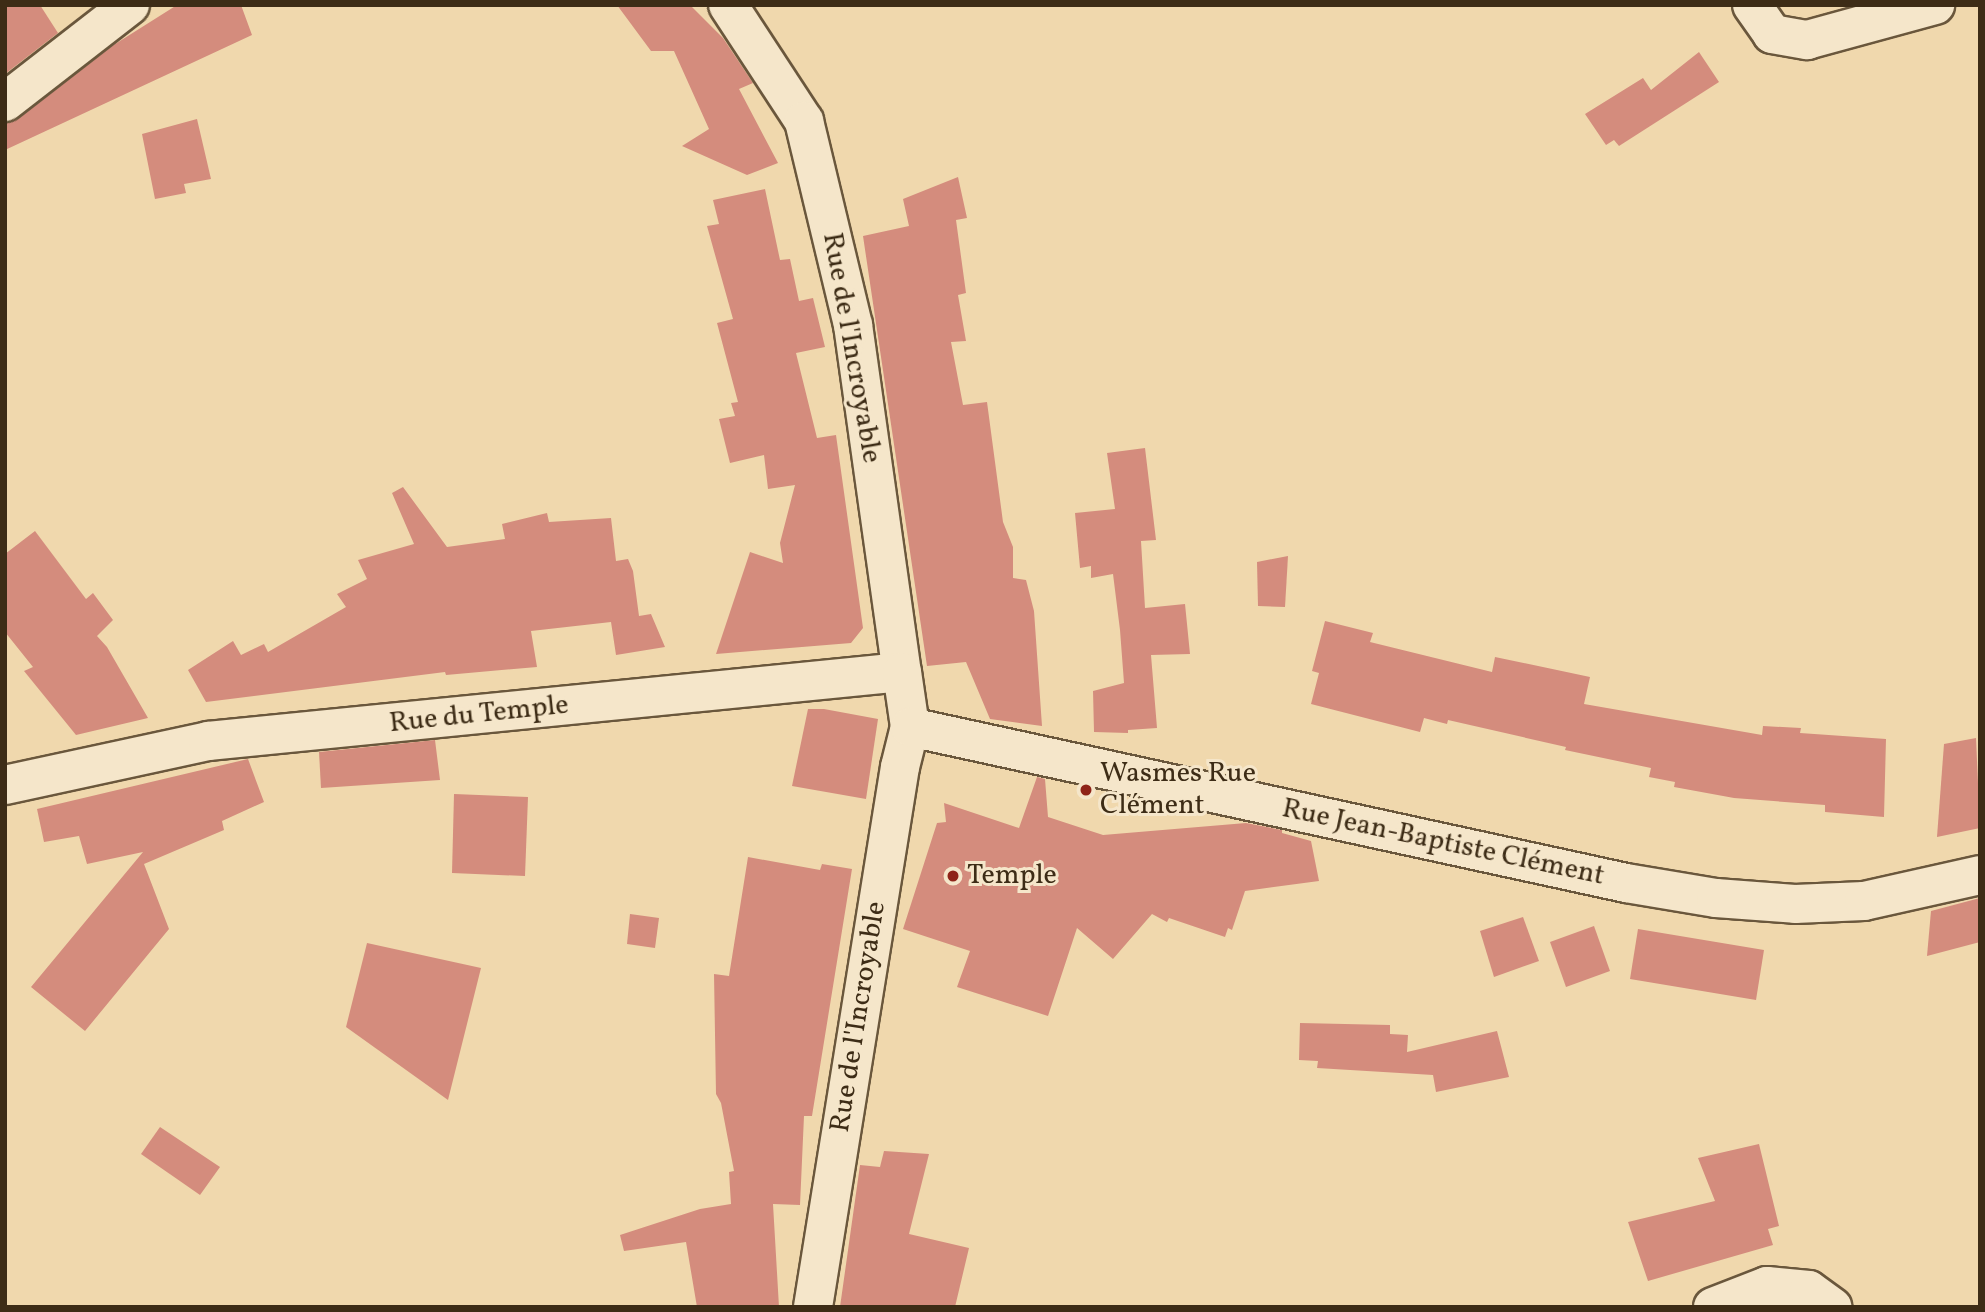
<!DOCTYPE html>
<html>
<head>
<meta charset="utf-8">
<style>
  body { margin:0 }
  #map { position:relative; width:1985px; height:1312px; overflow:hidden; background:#f0d8ad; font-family:Vollkorn,serif }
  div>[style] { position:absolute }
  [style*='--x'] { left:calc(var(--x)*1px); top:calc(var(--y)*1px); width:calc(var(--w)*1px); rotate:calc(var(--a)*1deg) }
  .building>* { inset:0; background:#d48c7d }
  .roads { filter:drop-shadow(2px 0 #6a573c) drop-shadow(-2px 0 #6a573c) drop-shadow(0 2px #6a573c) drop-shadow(0 -2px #6a573c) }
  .street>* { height:38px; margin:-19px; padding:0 19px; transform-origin:19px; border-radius:19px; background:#f5e6ca }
  .secondary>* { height:38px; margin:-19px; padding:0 19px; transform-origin:19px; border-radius:19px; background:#f5e6ca }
  .dots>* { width:19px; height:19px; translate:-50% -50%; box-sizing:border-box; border:4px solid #f5e6ca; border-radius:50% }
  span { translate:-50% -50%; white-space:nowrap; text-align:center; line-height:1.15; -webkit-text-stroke:6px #f5e6ca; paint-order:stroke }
  .street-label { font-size:28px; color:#3d2c16 }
  .poi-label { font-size:28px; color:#3d2c16 }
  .left { translate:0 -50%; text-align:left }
  .frame { position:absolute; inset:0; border:7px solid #3d2c16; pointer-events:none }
</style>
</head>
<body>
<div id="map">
  <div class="building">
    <div style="clip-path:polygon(5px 5px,40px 5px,58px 33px,5px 74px)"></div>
    <div style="clip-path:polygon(177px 5px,241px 5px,252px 35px,5px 150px,5px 123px,18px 119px,112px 46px)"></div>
    <div style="clip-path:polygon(617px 5px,690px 5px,723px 38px,753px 83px,739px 89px,778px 163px,747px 175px,682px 146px,709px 129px,674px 51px,651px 51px)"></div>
    <div style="clip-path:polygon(1699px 52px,1719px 82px,1619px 146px,1614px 140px,1606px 145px,1585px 114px,1643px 78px,1651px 90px)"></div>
    <div style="clip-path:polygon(197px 119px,211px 179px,184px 184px,186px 193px,155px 199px,142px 134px)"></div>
    <div style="clip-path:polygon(958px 177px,967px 218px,956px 220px,966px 293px,958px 295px,966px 341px,951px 342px,963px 405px,987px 402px,1003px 522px,1013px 547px,1013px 578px,1026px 580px,1034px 611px,1042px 726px,990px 719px,966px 662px,927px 666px,863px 236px,909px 226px,903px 199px)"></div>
    <div style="clip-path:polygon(765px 189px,780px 260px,790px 259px,799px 301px,813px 298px,825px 347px,796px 353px,817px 438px,836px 435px,863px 628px,851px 643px,716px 654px,750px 552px,783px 563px,780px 543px,795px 485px,768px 489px,764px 455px,730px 463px,719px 419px,735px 416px,731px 403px,738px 402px,717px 323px,733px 319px,707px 226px,719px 224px,713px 200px)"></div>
    <div style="clip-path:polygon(1145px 448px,1156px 540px,1141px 541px,1145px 608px,1185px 604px,1190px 654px,1151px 655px,1157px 728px,1128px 730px,1128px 733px,1094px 732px,1093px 691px,1124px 683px,1120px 630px,1113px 574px,1091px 578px,1091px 566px,1080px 568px,1075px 513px,1115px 509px,1107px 453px)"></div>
    <div style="clip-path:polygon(403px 487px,447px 547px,505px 539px,502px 524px,547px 513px,549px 522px,611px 518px,616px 561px,628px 559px,633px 571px,639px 616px,651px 614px,665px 647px,616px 655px,611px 622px,531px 631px,537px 667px,446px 675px,445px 672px,206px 702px,188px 670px,233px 641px,241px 655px,264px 644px,268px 652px,346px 607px,337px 594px,367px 579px,358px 560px,414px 544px,392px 493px)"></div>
    <div style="clip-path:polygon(35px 531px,86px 599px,93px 593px,113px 620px,97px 636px,107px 647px,148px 718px,76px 735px,24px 671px,33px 667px,5px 632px,5px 554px)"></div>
    <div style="clip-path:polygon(1288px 556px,1285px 607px,1258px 606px,1257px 562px)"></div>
    <div style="clip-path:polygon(1325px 621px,1373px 633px,1370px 642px,1492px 672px,1495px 657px,1590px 677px,1584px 704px,1762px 735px,1763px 726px,1801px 728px,1800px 733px,1886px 739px,1884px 817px,1825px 812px,1825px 805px,1734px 798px,1674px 787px,1675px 782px,1649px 777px,1651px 768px,1565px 750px,1566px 747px,1448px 720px,1447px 724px,1424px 718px,1420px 732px,1311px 704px,1319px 673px,1312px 671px)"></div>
    <div style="clip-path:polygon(808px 709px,824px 709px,878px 719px,866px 799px,792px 786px)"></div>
    <div style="clip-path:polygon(1976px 738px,1980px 828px,1937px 837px,1944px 744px)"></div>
    <div style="clip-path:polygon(435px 740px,440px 780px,321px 788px,319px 752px)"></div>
    <div style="clip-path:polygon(248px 759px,264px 802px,222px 821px,224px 830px,144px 864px,169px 929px,85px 1031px,31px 987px,143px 852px,87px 864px,79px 836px,44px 842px,37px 809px)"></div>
    <div style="clip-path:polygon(1037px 777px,1045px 779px,1048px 817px,1103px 835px,1246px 823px,1282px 830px,1282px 833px,1311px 841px,1319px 881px,1245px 891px,1232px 930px,1228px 928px,1225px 937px,1169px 918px,1167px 922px,1152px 914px,1113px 959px,1077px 928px,1048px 1016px,957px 987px,970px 951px,903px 929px,937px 823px,946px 822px,944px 803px,1019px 828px)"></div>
    <div style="clip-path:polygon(454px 794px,528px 797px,525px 876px,452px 873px)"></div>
    <div style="clip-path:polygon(748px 857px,820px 870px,822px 864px,852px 869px,812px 1116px,804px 1116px,800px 1205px,773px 1204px,779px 1307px,697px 1307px,686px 1242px,624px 1251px,620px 1235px,700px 1209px,731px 1204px,729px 1172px,734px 1171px,721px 1103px,716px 1094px,714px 974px,729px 976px)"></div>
    <div style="clip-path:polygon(1980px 898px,1980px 942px,1927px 956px,1931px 911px)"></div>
    <div style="clip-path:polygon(630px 914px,659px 918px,655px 948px,627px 944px)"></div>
    <div style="clip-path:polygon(1523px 917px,1539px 961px,1494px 977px,1480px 931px)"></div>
    <div style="clip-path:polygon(1594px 926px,1610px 971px,1566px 987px,1550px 942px)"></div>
    <div style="clip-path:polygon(1638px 929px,1764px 950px,1756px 1000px,1630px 979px)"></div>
    <div style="clip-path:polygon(367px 943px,481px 968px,448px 1100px,346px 1027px)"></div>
    <div style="clip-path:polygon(1300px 1023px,1390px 1025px,1390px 1034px,1408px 1035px,1407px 1052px,1497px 1031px,1509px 1077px,1436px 1092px,1433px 1075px,1317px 1068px,1318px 1061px,1299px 1060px)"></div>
    <div style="clip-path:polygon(160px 1127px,220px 1167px,200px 1195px,141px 1154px)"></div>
    <div style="clip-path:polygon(1759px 1144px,1779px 1226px,1768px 1229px,1773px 1245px,1648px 1281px,1628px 1222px,1715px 1201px,1698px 1158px)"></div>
    <div style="clip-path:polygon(884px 1151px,929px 1154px,909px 1234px,969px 1248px,955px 1307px,840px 1307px,860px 1165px,880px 1167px)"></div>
  </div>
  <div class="roads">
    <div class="street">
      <div style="--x:728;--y:5;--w:139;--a:56.8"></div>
      <div style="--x:804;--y:121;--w:210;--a:76.5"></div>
      <div style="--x:853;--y:325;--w:350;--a:82"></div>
      <div style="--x:1752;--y:5;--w:35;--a:55"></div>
      <div style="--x:1772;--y:34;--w:36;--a:10"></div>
      <div style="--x:1807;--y:40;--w:133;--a:-15.3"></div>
      <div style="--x:5;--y:102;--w:158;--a:-37.8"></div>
      <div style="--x:813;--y:1307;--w:547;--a:-80.85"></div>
      <div style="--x:900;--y:767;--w:41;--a:-76"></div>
      <div style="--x:1713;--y:1307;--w:58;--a:-21.3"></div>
      <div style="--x:1767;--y:1286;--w:42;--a:5.4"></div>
      <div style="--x:1809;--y:1290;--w:29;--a:36"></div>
    </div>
    <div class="secondary">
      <div style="--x:5;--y:785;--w:208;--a:-12.2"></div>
      <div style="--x:208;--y:741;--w:697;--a:-5.68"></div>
      <div style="--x:902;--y:672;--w:56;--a:81.7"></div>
      <div style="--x:910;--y:727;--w:733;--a:12.29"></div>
      <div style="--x:1626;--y:883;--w:91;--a:9.5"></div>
      <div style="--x:1716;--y:898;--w:79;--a:4.3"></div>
      <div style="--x:1795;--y:904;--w:69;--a:-2.5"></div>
      <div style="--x:1864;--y:901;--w:119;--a:-12.6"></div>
    </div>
  </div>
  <div class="dots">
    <div style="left:1086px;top:790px;background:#8f2418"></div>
    <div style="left:953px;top:876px;background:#8f2418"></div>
  </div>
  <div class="street-label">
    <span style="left:851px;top:348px;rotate:80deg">Rue de l'Incroyable</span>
    <span style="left:479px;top:715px;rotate:-6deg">Rue du Temple</span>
    <span style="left:1443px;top:843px;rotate:12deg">Rue Jean-Baptiste Clément</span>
    <span style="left:859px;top:1017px;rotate:-81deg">Rue de l'Incroyable</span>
  </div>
  <div class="poi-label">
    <span class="left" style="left:1100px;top:790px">Wasmes Rue<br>Clément</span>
    <span class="left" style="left:967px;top:876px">Temple</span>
  </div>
  <div class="frame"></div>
</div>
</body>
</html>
